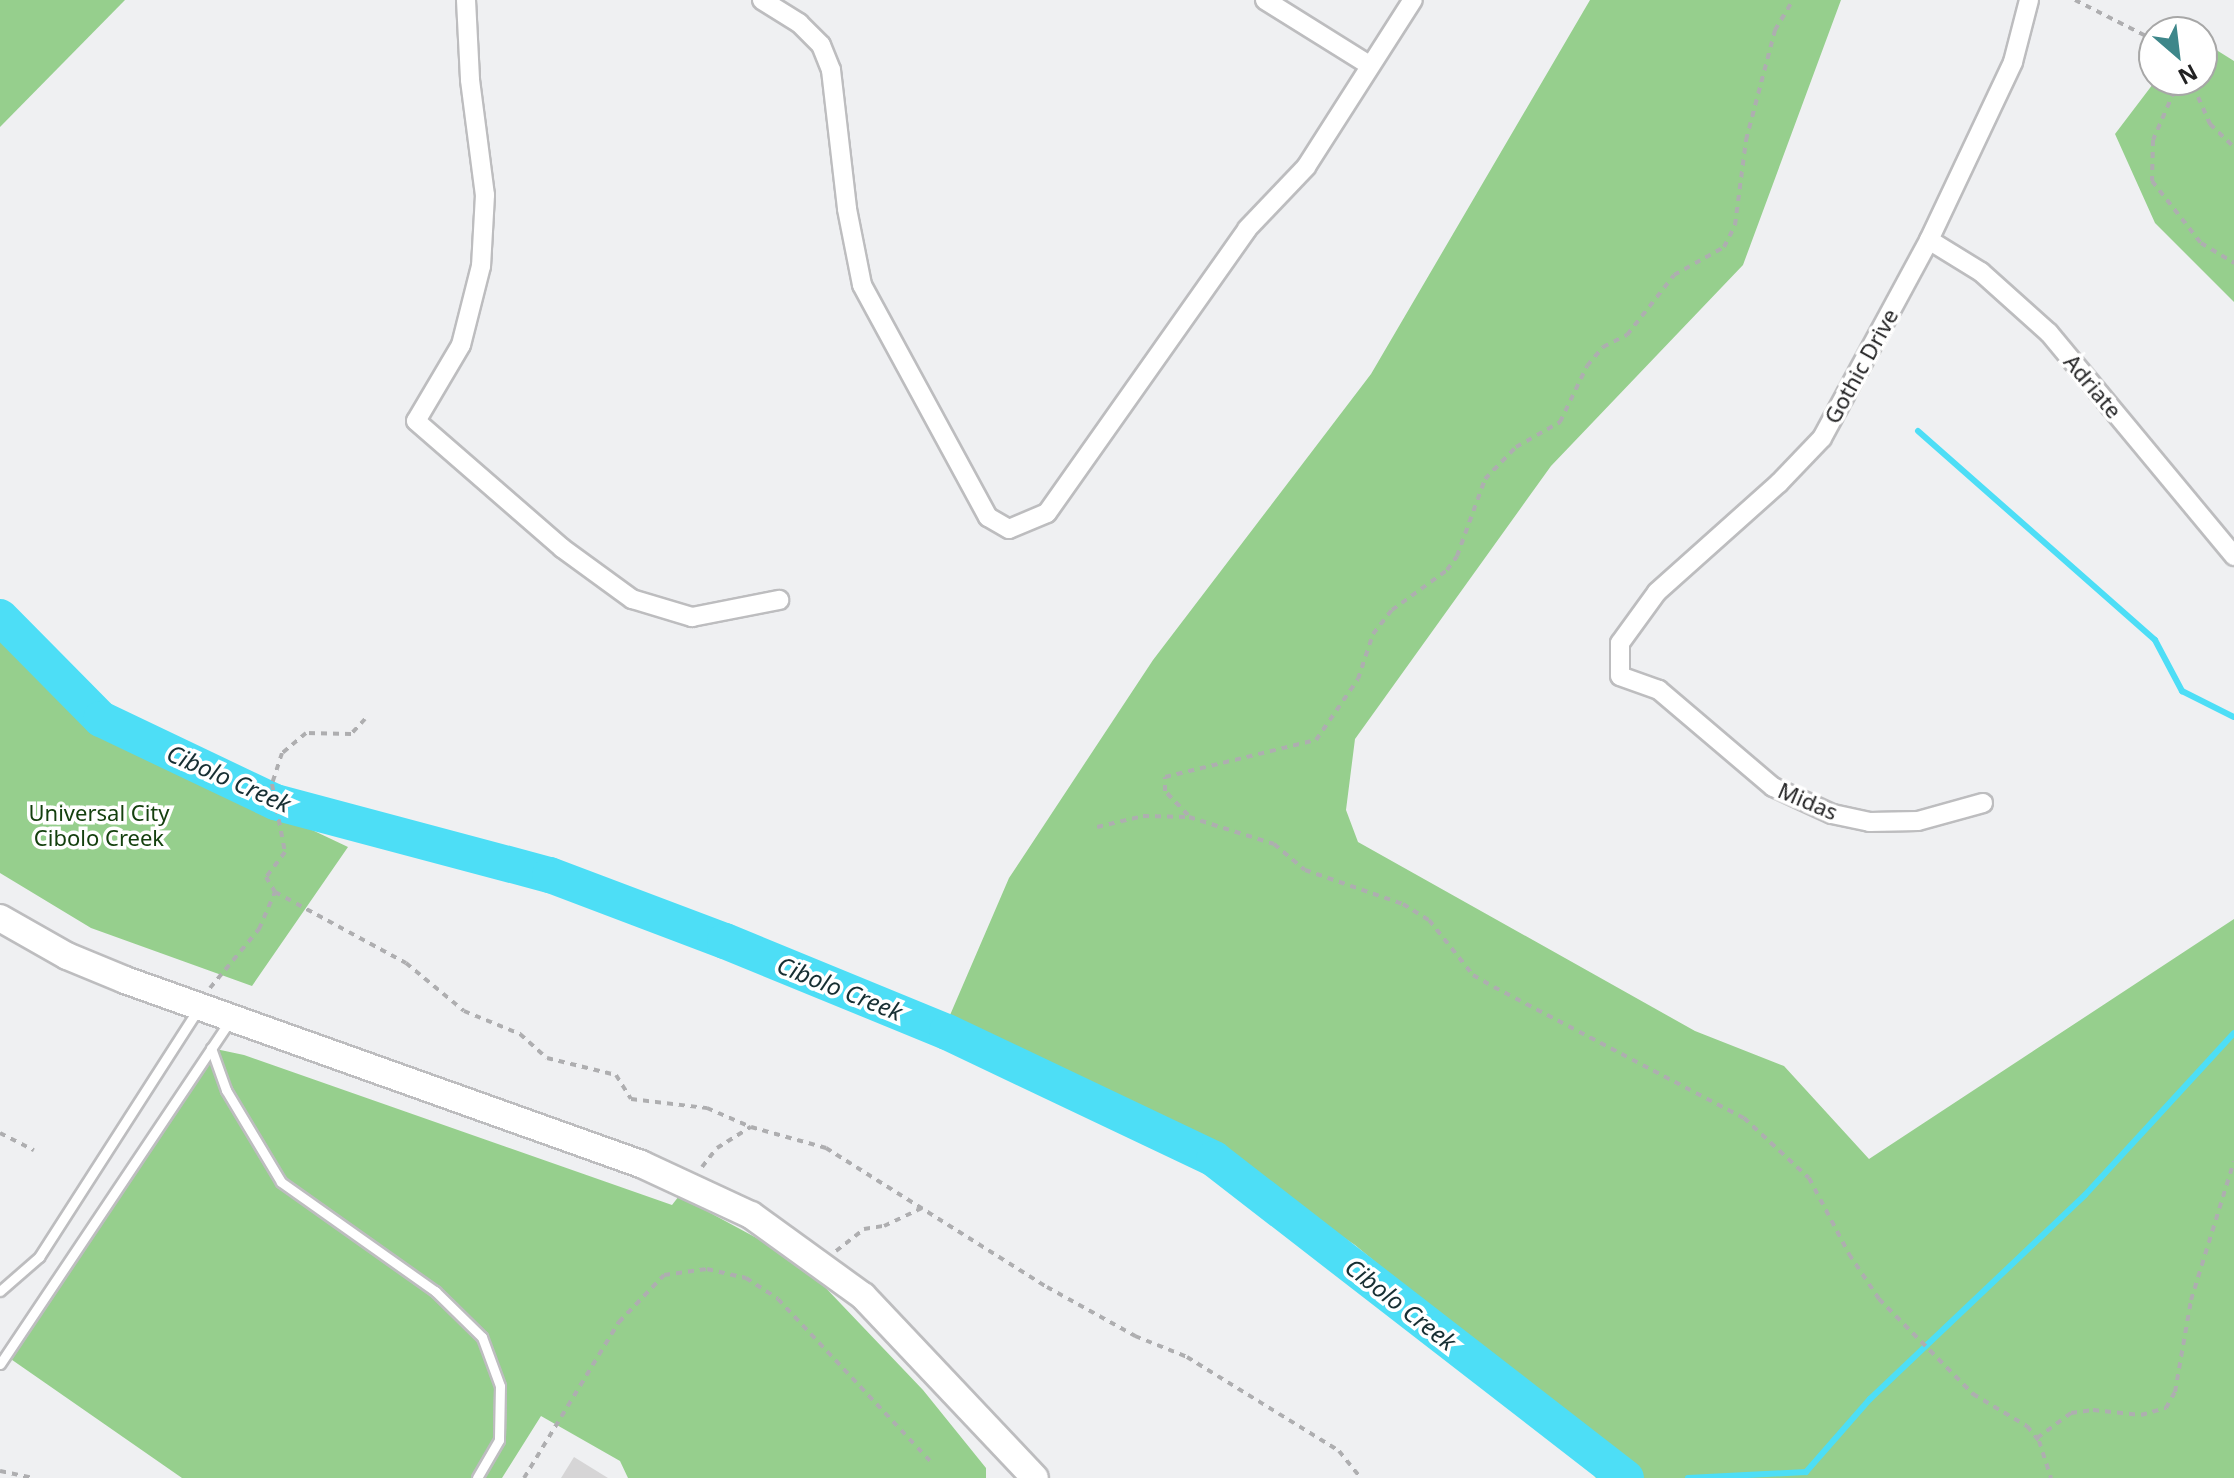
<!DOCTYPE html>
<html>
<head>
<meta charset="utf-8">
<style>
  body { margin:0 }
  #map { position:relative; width:2234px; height:1478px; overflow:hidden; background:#eff0f2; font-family:"Noto Sans",sans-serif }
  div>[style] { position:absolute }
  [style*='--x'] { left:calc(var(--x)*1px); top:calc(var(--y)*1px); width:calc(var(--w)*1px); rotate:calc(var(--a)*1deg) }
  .green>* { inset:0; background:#96cf8d }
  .stream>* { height:6px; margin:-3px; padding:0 3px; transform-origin:3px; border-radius:3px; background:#4ddef6 }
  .river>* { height:36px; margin:-18px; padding:0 18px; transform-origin:18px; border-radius:18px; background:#4ddef6 }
  .building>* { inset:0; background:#d6d5d6 }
  .path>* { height:4px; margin-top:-2px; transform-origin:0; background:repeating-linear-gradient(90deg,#aeaeb0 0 6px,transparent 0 12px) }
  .roads { filter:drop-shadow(2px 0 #bdbdbf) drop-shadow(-2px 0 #bdbdbf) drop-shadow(0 2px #bdbdbf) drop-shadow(0 -2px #bdbdbf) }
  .service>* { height:9px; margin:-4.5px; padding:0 4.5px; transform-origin:4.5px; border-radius:4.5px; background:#fff }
  .minor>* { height:18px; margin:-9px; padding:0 9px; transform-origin:9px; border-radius:9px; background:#fff }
  .secondary>* { height:26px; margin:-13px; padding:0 13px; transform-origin:13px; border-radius:13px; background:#fff }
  span { translate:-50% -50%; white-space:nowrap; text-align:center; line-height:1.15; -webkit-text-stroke:7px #fff; paint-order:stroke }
  .street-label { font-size:22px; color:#222223 }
  .park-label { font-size:22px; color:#14400e }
  .water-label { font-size:24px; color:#172f33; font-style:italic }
  .north { position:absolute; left:2138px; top:16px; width:80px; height:80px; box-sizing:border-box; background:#fff; border:2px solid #a7a7a7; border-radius:50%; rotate:152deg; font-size:22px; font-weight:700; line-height:32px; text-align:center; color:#222223 }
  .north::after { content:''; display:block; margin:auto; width:28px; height:36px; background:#3e878a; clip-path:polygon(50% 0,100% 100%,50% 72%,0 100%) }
</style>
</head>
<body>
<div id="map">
  <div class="green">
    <div style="clip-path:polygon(0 0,125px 0,0 127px)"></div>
    <div style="clip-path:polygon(1590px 0,1841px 0,1743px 265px,1551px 466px,1355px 739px,1346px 810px,1358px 842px,1695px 1031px,1784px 1066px,1869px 1159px,2234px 919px,2234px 1478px,1596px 1478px,1521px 1383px,1355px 1245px,1196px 1140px,1016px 1051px,944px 1029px,1009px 878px,1153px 660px,1371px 374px)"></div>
    <div style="clip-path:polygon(2202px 41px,2234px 61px,2234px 302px,2155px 223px,2115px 134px,2156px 80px,2202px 80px)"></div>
    <div style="clip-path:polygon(0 639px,175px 765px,348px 847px,252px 986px,91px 928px,0 873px)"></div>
    <div style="clip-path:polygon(211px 1048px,244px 1055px,672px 1205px,679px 1196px,801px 1262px,923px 1390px,986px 1468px,986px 1478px,628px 1478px,620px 1461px,541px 1416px,502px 1478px,182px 1478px,5px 1355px)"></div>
  </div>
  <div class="stream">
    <div style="--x:1918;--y:431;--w:316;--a:41.4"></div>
    <div style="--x:2155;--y:640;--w:58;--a:62.1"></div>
    <div style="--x:2182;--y:691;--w:58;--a:26.6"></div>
    <div style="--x:1688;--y:1478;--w:118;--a:-2.9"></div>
    <div style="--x:1806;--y:1472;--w:97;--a:-48.8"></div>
    <div style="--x:1870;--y:1399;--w:296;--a:-43.5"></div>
    <div style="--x:2085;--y:1195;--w:220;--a:-47.4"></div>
  </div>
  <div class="river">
    <div style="--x:0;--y:617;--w:144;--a:45.3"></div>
    <div style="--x:101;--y:719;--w:193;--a:25.5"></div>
    <div style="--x:275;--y:802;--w:285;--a:14.9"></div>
    <div style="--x:550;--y:875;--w:187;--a:20.7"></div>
    <div style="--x:725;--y:941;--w:240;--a:22.3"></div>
    <div style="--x:947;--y:1032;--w:296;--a:25.4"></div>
    <div style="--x:1214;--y:1159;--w:521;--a:37.75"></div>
  </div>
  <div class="building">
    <div style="clip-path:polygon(574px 1457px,608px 1478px,561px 1478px)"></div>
  </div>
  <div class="path">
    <div style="--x:2075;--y:0;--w:89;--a:26.9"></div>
    <div style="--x:2179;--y:80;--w:65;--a:113.4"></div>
    <div style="--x:2153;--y:140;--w:41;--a:91.4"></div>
    <div style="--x:2152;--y:181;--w:79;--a:51.7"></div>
    <div style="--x:2201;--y:243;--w:39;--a:31"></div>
    <div style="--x:2198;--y:97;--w:30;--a:66"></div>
    <div style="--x:2210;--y:124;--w:33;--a:44"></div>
    <div style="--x:365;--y:719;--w:21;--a:133"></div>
    <div style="--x:351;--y:734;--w:45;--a:-178.7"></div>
    <div style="--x:306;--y:733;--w:31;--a:140"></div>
    <div style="--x:282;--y:753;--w:33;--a:108"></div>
    <div style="--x:272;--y:784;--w:69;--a:79.2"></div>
    <div style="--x:285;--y:852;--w:31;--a:127"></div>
    <div style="--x:266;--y:877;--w:17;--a:59"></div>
    <div style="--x:275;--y:892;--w:149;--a:28.5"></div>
    <div style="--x:406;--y:963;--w:75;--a:39.6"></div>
    <div style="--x:464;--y:1011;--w:61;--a:22.3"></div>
    <div style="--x:520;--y:1034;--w:36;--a:42"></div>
    <div style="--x:547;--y:1058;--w:71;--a:13.8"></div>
    <div style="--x:616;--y:1075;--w:28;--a:58"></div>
    <div style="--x:631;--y:1099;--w:77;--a:6.8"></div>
    <div style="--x:707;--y:1108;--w:48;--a:23.4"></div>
    <div style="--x:1188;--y:815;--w:33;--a:-134"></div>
    <div style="--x:1165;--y:791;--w:14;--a:-90"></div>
    <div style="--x:1165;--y:777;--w:155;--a:-13.8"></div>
    <div style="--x:1316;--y:740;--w:74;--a:-55.5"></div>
    <div style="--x:1358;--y:679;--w:47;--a:-71.6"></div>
    <div style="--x:1373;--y:634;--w:31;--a:-52"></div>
    <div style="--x:1392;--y:610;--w:68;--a:-36"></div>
    <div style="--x:1447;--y:570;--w:17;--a:-54"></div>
    <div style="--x:1457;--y:556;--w:82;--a:-70"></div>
    <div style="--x:1485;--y:479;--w:45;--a:-45.9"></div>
    <div style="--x:1516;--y:447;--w:51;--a:-29.6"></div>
    <div style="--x:1560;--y:422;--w:62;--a:-64.3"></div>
    <div style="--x:1587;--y:366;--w:25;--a:-50"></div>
    <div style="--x:1603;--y:347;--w:27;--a:-27"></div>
    <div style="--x:1627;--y:335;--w:76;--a:-51.9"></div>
    <div style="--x:1674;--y:275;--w:57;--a:-29.2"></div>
    <div style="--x:1724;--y:247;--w:25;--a:-63"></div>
    <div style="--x:1735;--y:225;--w:86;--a:-82.6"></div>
    <div style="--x:1746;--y:140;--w:114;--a:-75.2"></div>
    <div style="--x:1775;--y:30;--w:35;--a:-59"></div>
    <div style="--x:1097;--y:827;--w:47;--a:-13.4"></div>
    <div style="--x:1143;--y:816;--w:46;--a:1.2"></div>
    <div style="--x:1189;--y:817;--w:89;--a:17.6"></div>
    <div style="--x:1274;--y:844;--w:40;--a:40"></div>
    <div style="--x:1305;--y:870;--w:104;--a:19.1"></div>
    <div style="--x:1403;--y:904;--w:31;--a:32"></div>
    <div style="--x:1429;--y:920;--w:70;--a:51.3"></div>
    <div style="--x:1473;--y:975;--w:24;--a:30"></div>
    <div style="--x:1494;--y:987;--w:282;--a:27.7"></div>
    <div style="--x:1744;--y:1118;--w:88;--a:42.7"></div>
    <div style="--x:1809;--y:1178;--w:86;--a:62.2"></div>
    <div style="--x:1849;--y:1254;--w:54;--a:56.3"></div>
    <div style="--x:1879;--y:1299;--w:134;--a:45.3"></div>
    <div style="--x:1973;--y:1394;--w:63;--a:30.7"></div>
    <div style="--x:2027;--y:1426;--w:19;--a:51"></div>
    <div style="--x:2039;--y:1441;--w:39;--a:72"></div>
    <div style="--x:210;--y:988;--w:77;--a:-50.3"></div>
    <div style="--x:259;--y:929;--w:40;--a:-66.6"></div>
    <div style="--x:0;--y:1133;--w:38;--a:27"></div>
    <div style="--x:702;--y:1167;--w:24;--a:-52"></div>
    <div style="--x:717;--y:1148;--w:40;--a:-32"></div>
    <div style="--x:751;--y:1127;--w:78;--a:15.6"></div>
    <div style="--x:826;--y:1148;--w:261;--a:32.2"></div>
    <div style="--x:1047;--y:1287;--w:101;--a:29.1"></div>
    <div style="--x:1135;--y:1336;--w:56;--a:22"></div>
    <div style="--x:1187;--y:1357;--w:179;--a:31.7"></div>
    <div style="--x:1339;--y:1451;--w:35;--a:51"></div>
    <div style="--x:836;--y:1251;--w:36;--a:-38"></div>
    <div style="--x:864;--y:1229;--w:20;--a:-9"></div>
    <div style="--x:884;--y:1226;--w:42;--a:-25.3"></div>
    <div style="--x:2037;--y:1438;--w:42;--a:-36.3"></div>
    <div style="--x:2071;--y:1413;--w:22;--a:-8"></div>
    <div style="--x:2093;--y:1410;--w:48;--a:5.9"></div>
    <div style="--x:2141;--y:1415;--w:26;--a:-16"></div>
    <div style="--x:2166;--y:1408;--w:18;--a:-61"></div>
    <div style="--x:2175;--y:1392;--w:93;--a:-80.1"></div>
    <div style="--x:2191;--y:1300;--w:145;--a:-72.8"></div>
    <div style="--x:0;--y:1471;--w:34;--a:12"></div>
    <div style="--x:524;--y:1478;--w:183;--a:-58.7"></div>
    <div style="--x:619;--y:1322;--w:65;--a:-46.2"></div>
    <div style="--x:664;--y:1275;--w:43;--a:-7.9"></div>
    <div style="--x:707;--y:1269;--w:40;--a:13"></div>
    <div style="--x:746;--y:1278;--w:38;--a:33"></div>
    <div style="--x:778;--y:1299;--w:226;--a:46.8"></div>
  </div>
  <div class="roads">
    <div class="service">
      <div style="--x:211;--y:1048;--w:45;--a:70.3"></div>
      <div style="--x:226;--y:1090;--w:107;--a:59.1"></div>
      <div style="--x:281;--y:1182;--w:189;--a:35.3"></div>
      <div style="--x:435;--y:1291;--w:66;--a:44.4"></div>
      <div style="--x:482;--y:1337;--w:52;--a:69.8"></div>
      <div style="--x:500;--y:1386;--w:54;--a:91.1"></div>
      <div style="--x:499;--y:1440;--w:44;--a:120.1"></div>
      <div style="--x:0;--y:1291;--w:52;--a:-41.1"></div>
      <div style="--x:39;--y:1257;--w:295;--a:-57.3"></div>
      <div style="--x:0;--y:1364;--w:414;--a:-56.2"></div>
    </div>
    <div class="minor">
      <div style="--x:466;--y:0;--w:80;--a:87.1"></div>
      <div style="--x:470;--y:80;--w:116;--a:82.6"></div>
      <div style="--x:485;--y:195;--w:71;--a:93.2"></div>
      <div style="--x:481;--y:266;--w:81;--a:104.2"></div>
      <div style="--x:461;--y:345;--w:88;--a:120.6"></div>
      <div style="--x:416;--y:421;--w:194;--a:41"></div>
      <div style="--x:562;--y:548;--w:87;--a:36.1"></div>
      <div style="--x:632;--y:599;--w:63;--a:16.7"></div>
      <div style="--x:692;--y:617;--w:89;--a:-11.1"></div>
      <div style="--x:762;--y:0;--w:44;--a:31.9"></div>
      <div style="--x:799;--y:23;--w:31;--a:45"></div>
      <div style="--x:821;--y:45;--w:27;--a:68"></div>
      <div style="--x:831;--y:70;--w:140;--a:83.4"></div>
      <div style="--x:847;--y:209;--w:77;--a:78.8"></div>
      <div style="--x:862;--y:285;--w:264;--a:61.5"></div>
      <div style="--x:988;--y:517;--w:24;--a:30"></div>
      <div style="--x:1009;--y:529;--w:41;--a:-22.8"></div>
      <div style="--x:1047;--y:513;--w:347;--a:-54.8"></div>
      <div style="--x:1247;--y:229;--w:86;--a:-46.4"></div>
      <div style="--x:1306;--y:167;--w:198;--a:-57.4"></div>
      <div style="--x:1265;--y:0;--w:123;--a:32"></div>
      <div style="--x:1929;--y:240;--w:61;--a:31.6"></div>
      <div style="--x:1981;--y:272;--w:91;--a:41.9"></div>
      <div style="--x:2049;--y:333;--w:290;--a:50.3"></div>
      <div style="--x:1983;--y:803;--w:67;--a:164.5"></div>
      <div style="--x:1918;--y:821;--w:48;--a:178.8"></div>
      <div style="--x:1870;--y:822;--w:39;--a:-168"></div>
      <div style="--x:1832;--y:814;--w:65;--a:-155.4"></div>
      <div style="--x:1773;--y:787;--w:150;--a:-139.6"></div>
      <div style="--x:1659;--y:690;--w:41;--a:-160.3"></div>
      <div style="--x:1620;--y:676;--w:33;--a:-90"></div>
      <div style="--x:1620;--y:643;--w:63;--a:-54"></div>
      <div style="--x:1657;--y:592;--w:164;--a:-41.8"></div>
      <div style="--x:1779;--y:483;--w:62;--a:-46.3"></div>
      <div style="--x:1822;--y:438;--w:225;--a:-61.6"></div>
      <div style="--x:1929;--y:240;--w:197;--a:-64.7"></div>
      <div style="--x:2013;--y:62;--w:64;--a:-75.5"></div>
    </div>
    <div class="secondary">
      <div style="--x:0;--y:918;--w:77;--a:29.6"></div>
      <div style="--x:67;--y:956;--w:63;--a:22.5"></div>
      <div style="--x:125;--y:980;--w:548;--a:19.63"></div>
      <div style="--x:641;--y:1164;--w:121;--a:24.9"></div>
      <div style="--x:751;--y:1215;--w:138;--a:35.9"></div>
      <div style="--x:863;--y:1296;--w:250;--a:46.6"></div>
    </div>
  </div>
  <div class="street-label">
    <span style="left:1861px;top:366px;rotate:-61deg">Gothic Drive</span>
    <span style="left:2093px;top:386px;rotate:50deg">Adriate</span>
    <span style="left:1808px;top:801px;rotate:23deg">Midas</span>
  </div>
  <div class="park-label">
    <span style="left:99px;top:825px">Universal City<br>Cibolo Creek</span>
  </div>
  <div class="water-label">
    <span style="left:229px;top:778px;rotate:24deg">Cibolo Creek</span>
    <span style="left:840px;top:988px;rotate:22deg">Cibolo Creek</span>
    <span style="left:1401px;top:1304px;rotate:38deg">Cibolo Creek</span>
  </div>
  <div class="north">N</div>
</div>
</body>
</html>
